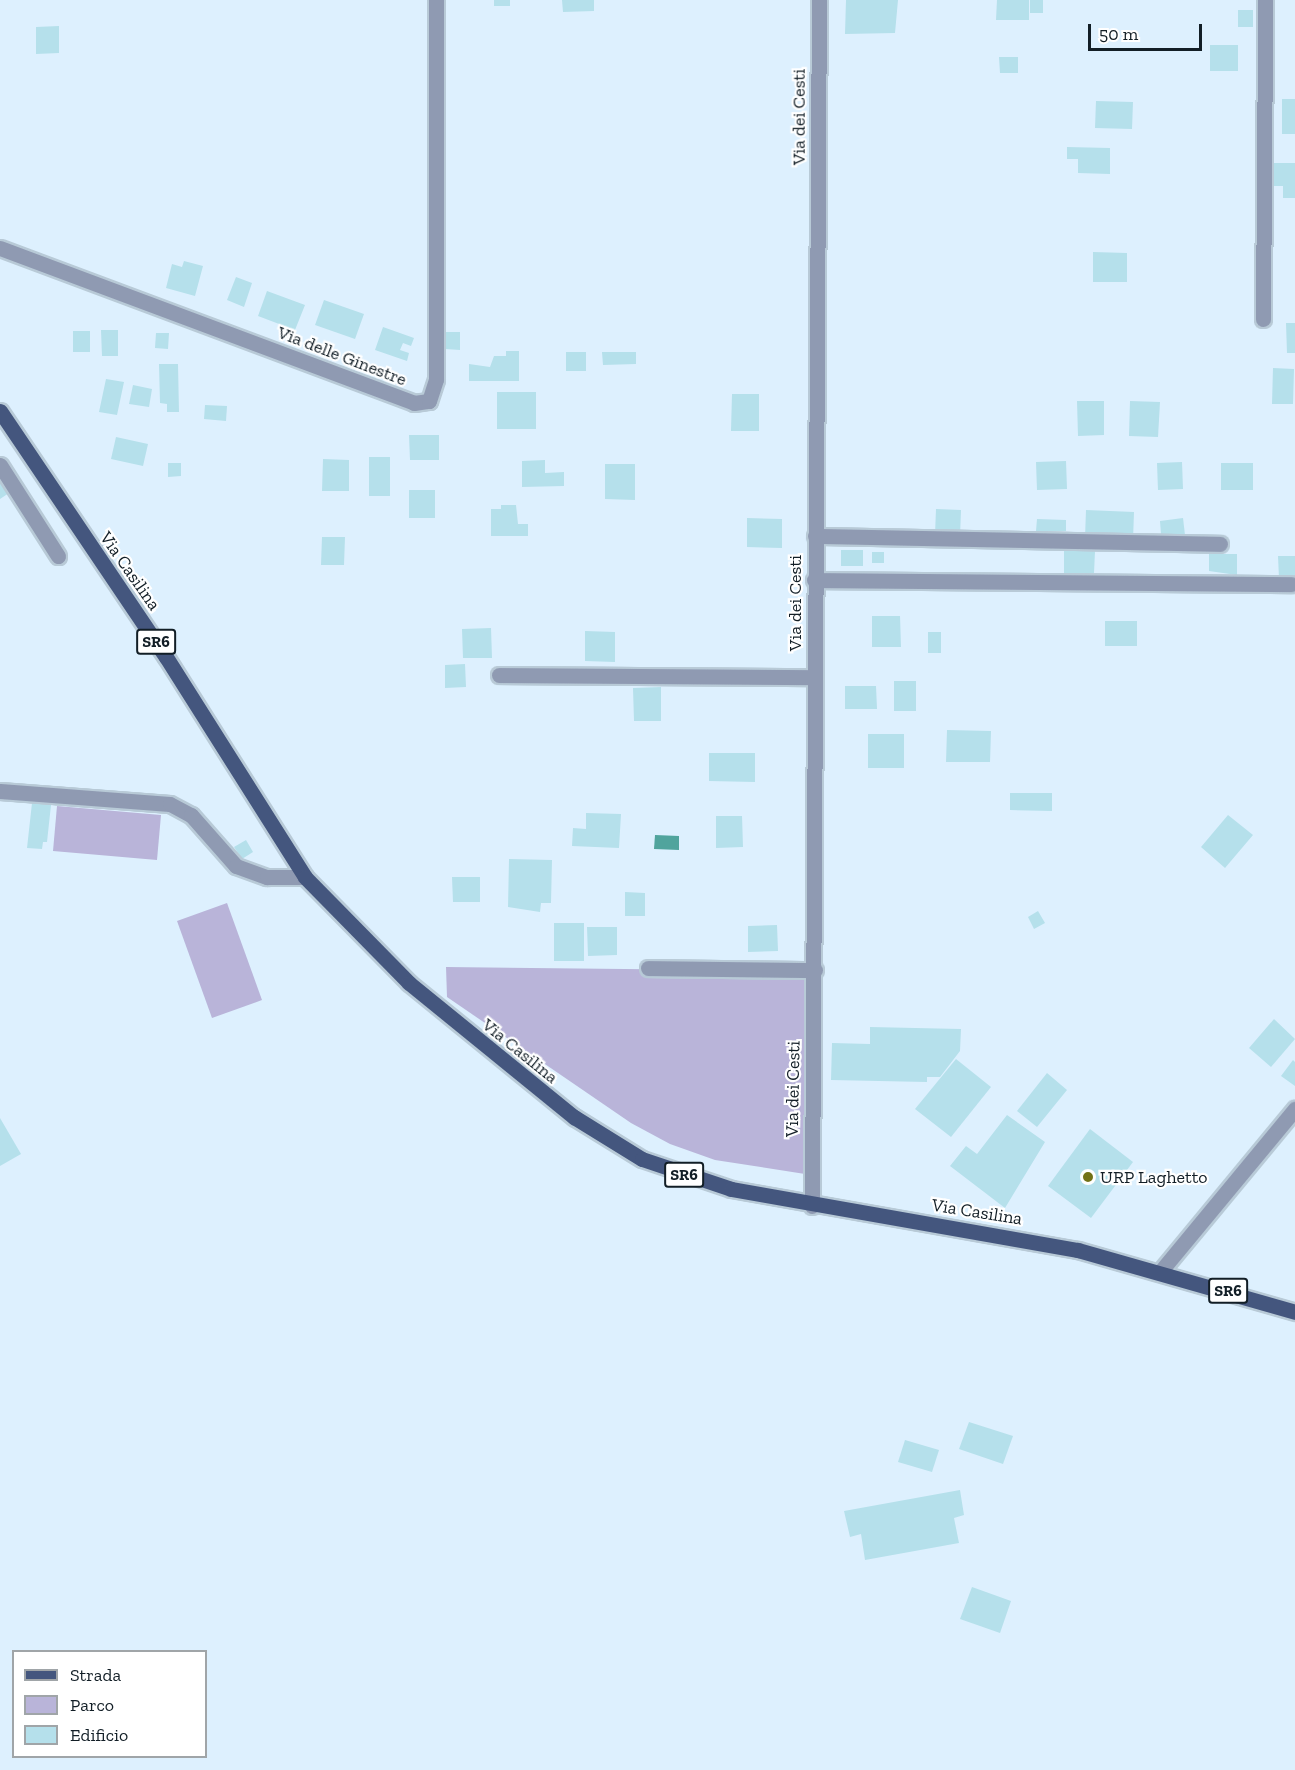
<!DOCTYPE html>
<html>
<head>
<meta charset="utf-8">
<style>
  body { margin:0 }
  #map { position:relative; width:1295px; height:1770px; overflow:hidden; background:#ddf0fe; font-family:"Zilla Slab",serif }
  div>[style] { position:absolute }
  [style*='--x'] { left:calc(var(--x)*1px); top:calc(var(--y)*1px); width:calc(var(--w)*1px); rotate:calc(var(--a)*1deg) }
  .green>* { inset:0; background:#b9b4d9 }
  .water>* { inset:0; background:#50a49d }
  .building>* { inset:0; background:#b5e0eb }
  .roads { filter:drop-shadow(2px 0 #b8cad7) drop-shadow(-2px 0 #b8cad7) drop-shadow(0 2px #b8cad7) drop-shadow(0 -2px #b8cad7) }
  .minor>* { height:15px; margin:-7.5px; padding:0 7.5px; transform-origin:7.5px; border-radius:7.5px; background:#8f9ab2 }
  .major>* { height:15px; margin:-7.5px; padding:0 7.5px; transform-origin:7.5px; border-radius:7.5px; background:#44567e }
  .dots>* { width:16px; height:16px; translate:-50% -50%; box-sizing:border-box; border:3px solid #fff; border-radius:50% }
  span { translate:-50% -50%; white-space:nowrap; text-align:center; line-height:1.15; -webkit-text-stroke:4.5px #fff; paint-order:stroke }
  .shield-label span { padding:2px 4px; background:#fff; border:2px solid; border-radius:4px; -webkit-text-stroke-width:0 }
  .shield-label { font-size:16px; color:#121e26; font-weight:700 }
  .street-label { font-size:18px; color:#121e26 }
  .poi-label { font-size:18px; color:#121e26 }
  .left { translate:0 -50%; text-align:left }
  .legend { position:absolute; left:12px; top:1650px; width:195px; height:108px; box-sizing:border-box; background:#fff; border:2px solid #a0a5a8; margin:0; padding:8px 10px; list-style:none; font-size:18px; color:#121e26 }
  .legend li { display:flex; align-items:center; gap:12px; height:30px }
  .legend b { width:30px; border:2px solid #a0a5a8 }
  .scale { position:absolute; left:1088px; top:24px; width:114px; height:27px; box-sizing:border-box; border:3px solid #121e26; border-top:0; padding-left:8px; font-size:18px; line-height:21px; white-space:nowrap; color:#121e26; -webkit-text-stroke:4px #fff; paint-order:stroke }
</style>
</head>
<body>
<div id="map">
  <div class="green">
    <div style="clip-path:polygon(57px 806px,161px 815px,157px 860px,53px 851px)"></div>
    <div style="clip-path:polygon(227px 903px,262px 1000px,212px 1018px,177px 921px)"></div>
    <div style="clip-path:polygon(446px 967px,804px 971px,805px 1174px,715px 1160px,670px 1144px,631px 1123px,447px 997px)"></div>
  </div>
  <div class="water">
    <div style="clip-path:polygon(655px 835px,679px 836px,679px 850px,654px 849px)"></div>
  </div>
  <div class="building">
    <div style="clip-path:polygon(494px 0,510px 0,510px 6px,494px 6px)"></div>
    <div style="clip-path:polygon(562px 0,594px 0,594px 11px,563px 12px)"></div>
    <div style="clip-path:polygon(846px 0,898px 0,895px 33px,845px 34px)"></div>
    <div style="clip-path:polygon(997px 0,1029px 0,1029px 20px,996px 20px)"></div>
    <div style="clip-path:polygon(1030px 0,1043px 0,1043px 13px,1030px 13px)"></div>
    <div style="clip-path:polygon(1238px 10px,1253px 10px,1253px 27px,1238px 27px)"></div>
    <div style="clip-path:polygon(59px 26px,59px 53px,36px 54px,36px 27px)"></div>
    <div style="clip-path:polygon(1210px 45px,1238px 45px,1238px 71px,1210px 71px)"></div>
    <div style="clip-path:polygon(999px 57px,1018px 57px,1018px 73px,1000px 73px)"></div>
    <div style="clip-path:polygon(1282px 99px,1295px 99px,1295px 134px,1282px 134px)"></div>
    <div style="clip-path:polygon(1096px 101px,1133px 102px,1132px 129px,1095px 128px)"></div>
    <div style="clip-path:polygon(1067px 147px,1110px 148px,1110px 174px,1078px 173px,1078px 159px,1067px 159px)"></div>
    <div style="clip-path:polygon(1271px 163px,1295px 163px,1295px 198px,1283px 198px,1283px 186px,1271px 186px)"></div>
    <div style="clip-path:polygon(1093px 252px,1127px 253px,1127px 282px,1093px 282px)"></div>
    <div style="clip-path:polygon(184px 261px,203px 266px,195px 296px,166px 288px,172px 264px,182px 267px)"></div>
    <div style="clip-path:polygon(236px 277px,252px 283px,244px 307px,227px 300px)"></div>
    <div style="clip-path:polygon(267px 291px,305px 305px,295px 330px,258px 316px)"></div>
    <div style="clip-path:polygon(324px 300px,364px 314px,355px 339px,315px 325px)"></div>
    <div style="clip-path:polygon(1286px 323px,1295px 323px,1295px 353px,1287px 353px)"></div>
    <div style="clip-path:polygon(383px 327px,414px 338px,411px 346px,403px 343px,400px 350px,409px 353px,407px 361px,375px 350px)"></div>
    <div style="clip-path:polygon(101px 330px,118px 330px,118px 356px,102px 356px)"></div>
    <div style="clip-path:polygon(73px 331px,90px 331px,90px 352px,73px 352px)"></div>
    <div style="clip-path:polygon(446px 332px,460px 332px,460px 350px,445px 349px)"></div>
    <div style="clip-path:polygon(156px 333px,169px 333px,168px 349px,155px 348px)"></div>
    <div style="clip-path:polygon(506px 351px,519px 351px,519px 381px,469px 381px,469px 364px,490px 367px,494px 356px,506px 356px)"></div>
    <div style="clip-path:polygon(566px 352px,586px 352px,586px 371px,566px 371px)"></div>
    <div style="clip-path:polygon(602px 352px,636px 352px,636px 364px,603px 365px)"></div>
    <div style="clip-path:polygon(159px 364px,178px 364px,179px 412px,167px 412px,167px 404px,160px 403px)"></div>
    <div style="clip-path:polygon(1273px 368px,1294px 369px,1293px 404px,1272px 404px)"></div>
    <div style="clip-path:polygon(106px 379px,124px 382px,117px 415px,99px 412px)"></div>
    <div style="clip-path:polygon(133px 385px,152px 389px,149px 407px,129px 404px)"></div>
    <div style="clip-path:polygon(497px 392px,536px 392px,536px 429px,497px 429px)"></div>
    <div style="clip-path:polygon(732px 394px,759px 394px,759px 431px,731px 431px)"></div>
    <div style="clip-path:polygon(1077px 401px,1104px 401px,1104px 435px,1078px 436px)"></div>
    <div style="clip-path:polygon(1130px 401px,1160px 402px,1158px 437px,1129px 436px)"></div>
    <div style="clip-path:polygon(205px 405px,227px 406px,226px 421px,204px 419px)"></div>
    <div style="clip-path:polygon(409px 435px,439px 435px,439px 460px,410px 460px)"></div>
    <div style="clip-path:polygon(116px 437px,148px 444px,143px 466px,111px 459px)"></div>
    <div style="clip-path:polygon(369px 457px,390px 457px,390px 496px,369px 496px)"></div>
    <div style="clip-path:polygon(323px 459px,349px 460px,349px 491px,322px 491px)"></div>
    <div style="clip-path:polygon(545px 460px,545px 473px,564px 472px,564px 486px,522px 487px,522px 461px)"></div>
    <div style="clip-path:polygon(1066px 461px,1067px 489px,1037px 490px,1036px 462px)"></div>
    <div style="clip-path:polygon(1182px 462px,1183px 489px,1158px 490px,1157px 463px)"></div>
    <div style="clip-path:polygon(168px 463px,181px 463px,181px 476px,168px 477px)"></div>
    <div style="clip-path:polygon(1221px 463px,1253px 463px,1253px 490px,1221px 490px)"></div>
    <div style="clip-path:polygon(605px 464px,635px 464px,635px 500px,605px 499px)"></div>
    <div style="clip-path:polygon(2px 482px,9px 493px,0 499px,0 483px)"></div>
    <div style="clip-path:polygon(409px 490px,435px 490px,435px 518px,409px 518px)"></div>
    <div style="clip-path:polygon(501px 505px,516px 505px,518px 524px,528px 524px,528px 536px,491px 536px,491px 509px,501px 509px)"></div>
    <div style="clip-path:polygon(936px 509px,961px 510px,960px 536px,935px 535px)"></div>
    <div style="clip-path:polygon(1086px 510px,1134px 512px,1133px 540px,1085px 538px)"></div>
    <div style="clip-path:polygon(747px 518px,782px 519px,782px 548px,747px 547px)"></div>
    <div style="clip-path:polygon(1183px 518px,1185px 535px,1161px 534px,1160px 521px)"></div>
    <div style="clip-path:polygon(1037px 519px,1066px 520px,1066px 531px,1048px 531px,1048px 536px,1041px 536px,1041px 532px,1036px 531px)"></div>
    <div style="clip-path:polygon(322px 537px,345px 537px,344px 565px,321px 565px)"></div>
    <div style="clip-path:polygon(841px 550px,863px 550px,863px 566px,841px 566px)"></div>
    <div style="clip-path:polygon(1064px 550px,1095px 551px,1094px 573px,1064px 573px)"></div>
    <div style="clip-path:polygon(872px 552px,884px 552px,884px 563px,872px 563px)"></div>
    <div style="clip-path:polygon(1209px 554px,1237px 554px,1237px 575px,1209px 571px)"></div>
    <div style="clip-path:polygon(1278px 556px,1295px 556px,1295px 578px,1279px 578px)"></div>
    <div style="clip-path:polygon(872px 616px,900px 616px,901px 647px,872px 647px)"></div>
    <div style="clip-path:polygon(1105px 621px,1137px 621px,1137px 646px,1105px 646px)"></div>
    <div style="clip-path:polygon(491px 628px,492px 658px,463px 658px,462px 629px)"></div>
    <div style="clip-path:polygon(585px 631px,615px 632px,615px 662px,585px 661px)"></div>
    <div style="clip-path:polygon(928px 632px,941px 632px,941px 653px,928px 653px)"></div>
    <div style="clip-path:polygon(465px 664px,466px 687px,445px 688px,445px 665px)"></div>
    <div style="clip-path:polygon(894px 681px,916px 681px,916px 711px,894px 711px)"></div>
    <div style="clip-path:polygon(845px 686px,876px 686px,877px 709px,845px 709px)"></div>
    <div style="clip-path:polygon(661px 687px,661px 721px,634px 721px,633px 688px)"></div>
    <div style="clip-path:polygon(947px 730px,991px 731px,990px 762px,946px 762px)"></div>
    <div style="clip-path:polygon(868px 734px,904px 734px,904px 768px,868px 768px)"></div>
    <div style="clip-path:polygon(709px 753px,755px 753px,755px 782px,709px 781px)"></div>
    <div style="clip-path:polygon(1010px 793px,1052px 793px,1052px 811px,1010px 810px)"></div>
    <div style="clip-path:polygon(32px 803px,51px 805px,47px 842px,43px 842px,42px 849px,27px 848px)"></div>
    <div style="clip-path:polygon(586px 813px,621px 814px,619px 848px,572px 846px,573px 828px,586px 829px)"></div>
    <div style="clip-path:polygon(1228px 815px,1253px 835px,1225px 868px,1201px 847px)"></div>
    <div style="clip-path:polygon(716px 816px,742px 816px,743px 847px,716px 848px)"></div>
    <div style="clip-path:polygon(246px 840px,253px 852px,242px 859px,234px 847px)"></div>
    <div style="clip-path:polygon(509px 859px,552px 860px,551px 903px,541px 903px,540px 912px,508px 907px)"></div>
    <div style="clip-path:polygon(452px 877px,480px 877px,480px 902px,453px 902px)"></div>
    <div style="clip-path:polygon(625px 892px,645px 893px,645px 916px,625px 916px)"></div>
    <div style="clip-path:polygon(1038px 911px,1045px 923px,1034px 929px,1028px 917px)"></div>
    <div style="clip-path:polygon(554px 923px,584px 923px,584px 961px,554px 961px)"></div>
    <div style="clip-path:polygon(777px 925px,778px 951px,748px 952px,748px 926px)"></div>
    <div style="clip-path:polygon(587px 927px,617px 927px,617px 955px,588px 956px)"></div>
    <div style="clip-path:polygon(1274px 1019px,1295px 1039px,1271px 1067px,1249px 1048px)"></div>
    <div style="clip-path:polygon(870px 1027px,961px 1029px,960px 1051px,940px 1077px,927px 1077px,927px 1082px,831px 1080px,832px 1043px,870px 1044px)"></div>
    <div style="clip-path:polygon(956px 1059px,991px 1087px,951px 1137px,915px 1109px)"></div>
    <div style="clip-path:polygon(1293px 1060px,1295px 1062px,1295px 1086px,1281px 1076px)"></div>
    <div style="clip-path:polygon(1047px 1073px,1067px 1090px,1037px 1127px,1017px 1111px)"></div>
    <div style="clip-path:polygon(1007px 1115px,1045px 1142px,1005px 1208px,950px 1166px,966px 1146px,977px 1154px)"></div>
    <div style="clip-path:polygon(0 1118px,21px 1154px,0 1166px)"></div>
    <div style="clip-path:polygon(1090px 1129px,1133px 1162px,1091px 1218px,1048px 1186px)"></div>
    <div style="clip-path:polygon(969px 1422px,1013px 1436px,1003px 1464px,959px 1449px)"></div>
    <div style="clip-path:polygon(905px 1440px,939px 1450px,932px 1472px,898px 1462px)"></div>
    <div style="clip-path:polygon(960px 1490px,964px 1515px,954px 1518px,959px 1543px,865px 1560px,861px 1534px,850px 1537px,844px 1511px)"></div>
    <div style="clip-path:polygon(972px 1587px,1011px 1601px,1000px 1633px,960px 1619px)"></div>
  </div>
  <div class="roads">
    <div class="minor">
      <div style="--x:0;--y:248;--w:442;--a:20.5"></div>
      <div style="--x:414;--y:403;--w:15;--a:-8"></div>
      <div style="--x:429;--y:401;--w:23;--a:-72"></div>
      <div style="--x:436;--y:379;--w:379;--a:-90"></div>
      <div style="--x:1263;--y:319;--w:319;--a:-89.6"></div>
      <div style="--x:0;--y:465;--w:108;--a:57.5"></div>
      <div style="--x:815;--y:536;--w:405;--a:1.1"></div>
      <div style="--x:814;--y:580;--w:477;--a:0.5"></div>
      <div style="--x:499;--y:675;--w:315;--a:0.4"></div>
      <div style="--x:0;--y:791;--w:170;--a:4.4"></div>
      <div style="--x:170;--y:804;--w:24;--a:28"></div>
      <div style="--x:191;--y:815;--w:68;--a:48.6"></div>
      <div style="--x:236;--y:866;--w:33;--a:20"></div>
      <div style="--x:267;--y:877;--w:38;--a:0"></div>
      <div style="--x:648;--y:968;--w:167;--a:0.7"></div>
      <div style="--x:812;--y:1206;--w:1206;--a:-89.67"></div>
      <div style="--x:1160;--y:1272;--w:212;--a:-50.4"></div>
    </div>
    <div class="major">
      <div style="--x:0;--y:411;--w:297;--a:56"></div>
      <div style="--x:166;--y:657;--w:260;--a:57.7"></div>
      <div style="--x:305;--y:877;--w:148;--a:45.5"></div>
      <div style="--x:409;--y:983;--w:213;--a:39.1"></div>
      <div style="--x:574;--y:1117;--w:80;--a:31.7"></div>
      <div style="--x:642;--y:1159;--w:94;--a:18.6"></div>
      <div style="--x:731;--y:1189;--w:352;--a:10"></div>
      <div style="--x:1078;--y:1250;--w:226;--a:15.9"></div>
    </div>
  </div>
  <div class="dots">
    <div style="left:1088px;top:1177px;background:#727217"></div>
  </div>
  <div class="shield-label">
    <span style="left:156px;top:642px">SR6</span>
    <span style="left:684px;top:1175px">SR6</span>
    <span style="left:1228px;top:1291px">SR6</span>
  </div>
  <div class="street-label">
    <span style="left:799px;top:117px;rotate:-90deg">Via dei Cesti</span>
    <span style="left:342px;top:356px;rotate:21deg">Via delle Ginestre</span>
    <span style="left:130px;top:571px;rotate:55deg">Via Casilina</span>
    <span style="left:795px;top:603px;rotate:-90deg">Via dei Cesti</span>
    <span style="left:520px;top:1051px;rotate:39deg">Via Casilina</span>
    <span style="left:793px;top:1089px;rotate:-89deg">Via dei Cesti</span>
    <span style="left:977px;top:1212px;rotate:9deg">Via Casilina</span>
  </div>
  <div class="poi-label">
    <span class="left" style="left:1100px;top:1177px">URP Laghetto</span>
  </div>
  <ul class="legend">
  <li><b style="height:8px;background:#44567e"></b>Strada</li>
  <li><b style="height:16px;background:#b9b4d9"></b>Parco</li>
  <li><b style="height:16px;background:#b5e0eb"></b>Edificio</li>
  </ul>
  <div class="scale">50 m</div>
</div>
</body>
</html>
